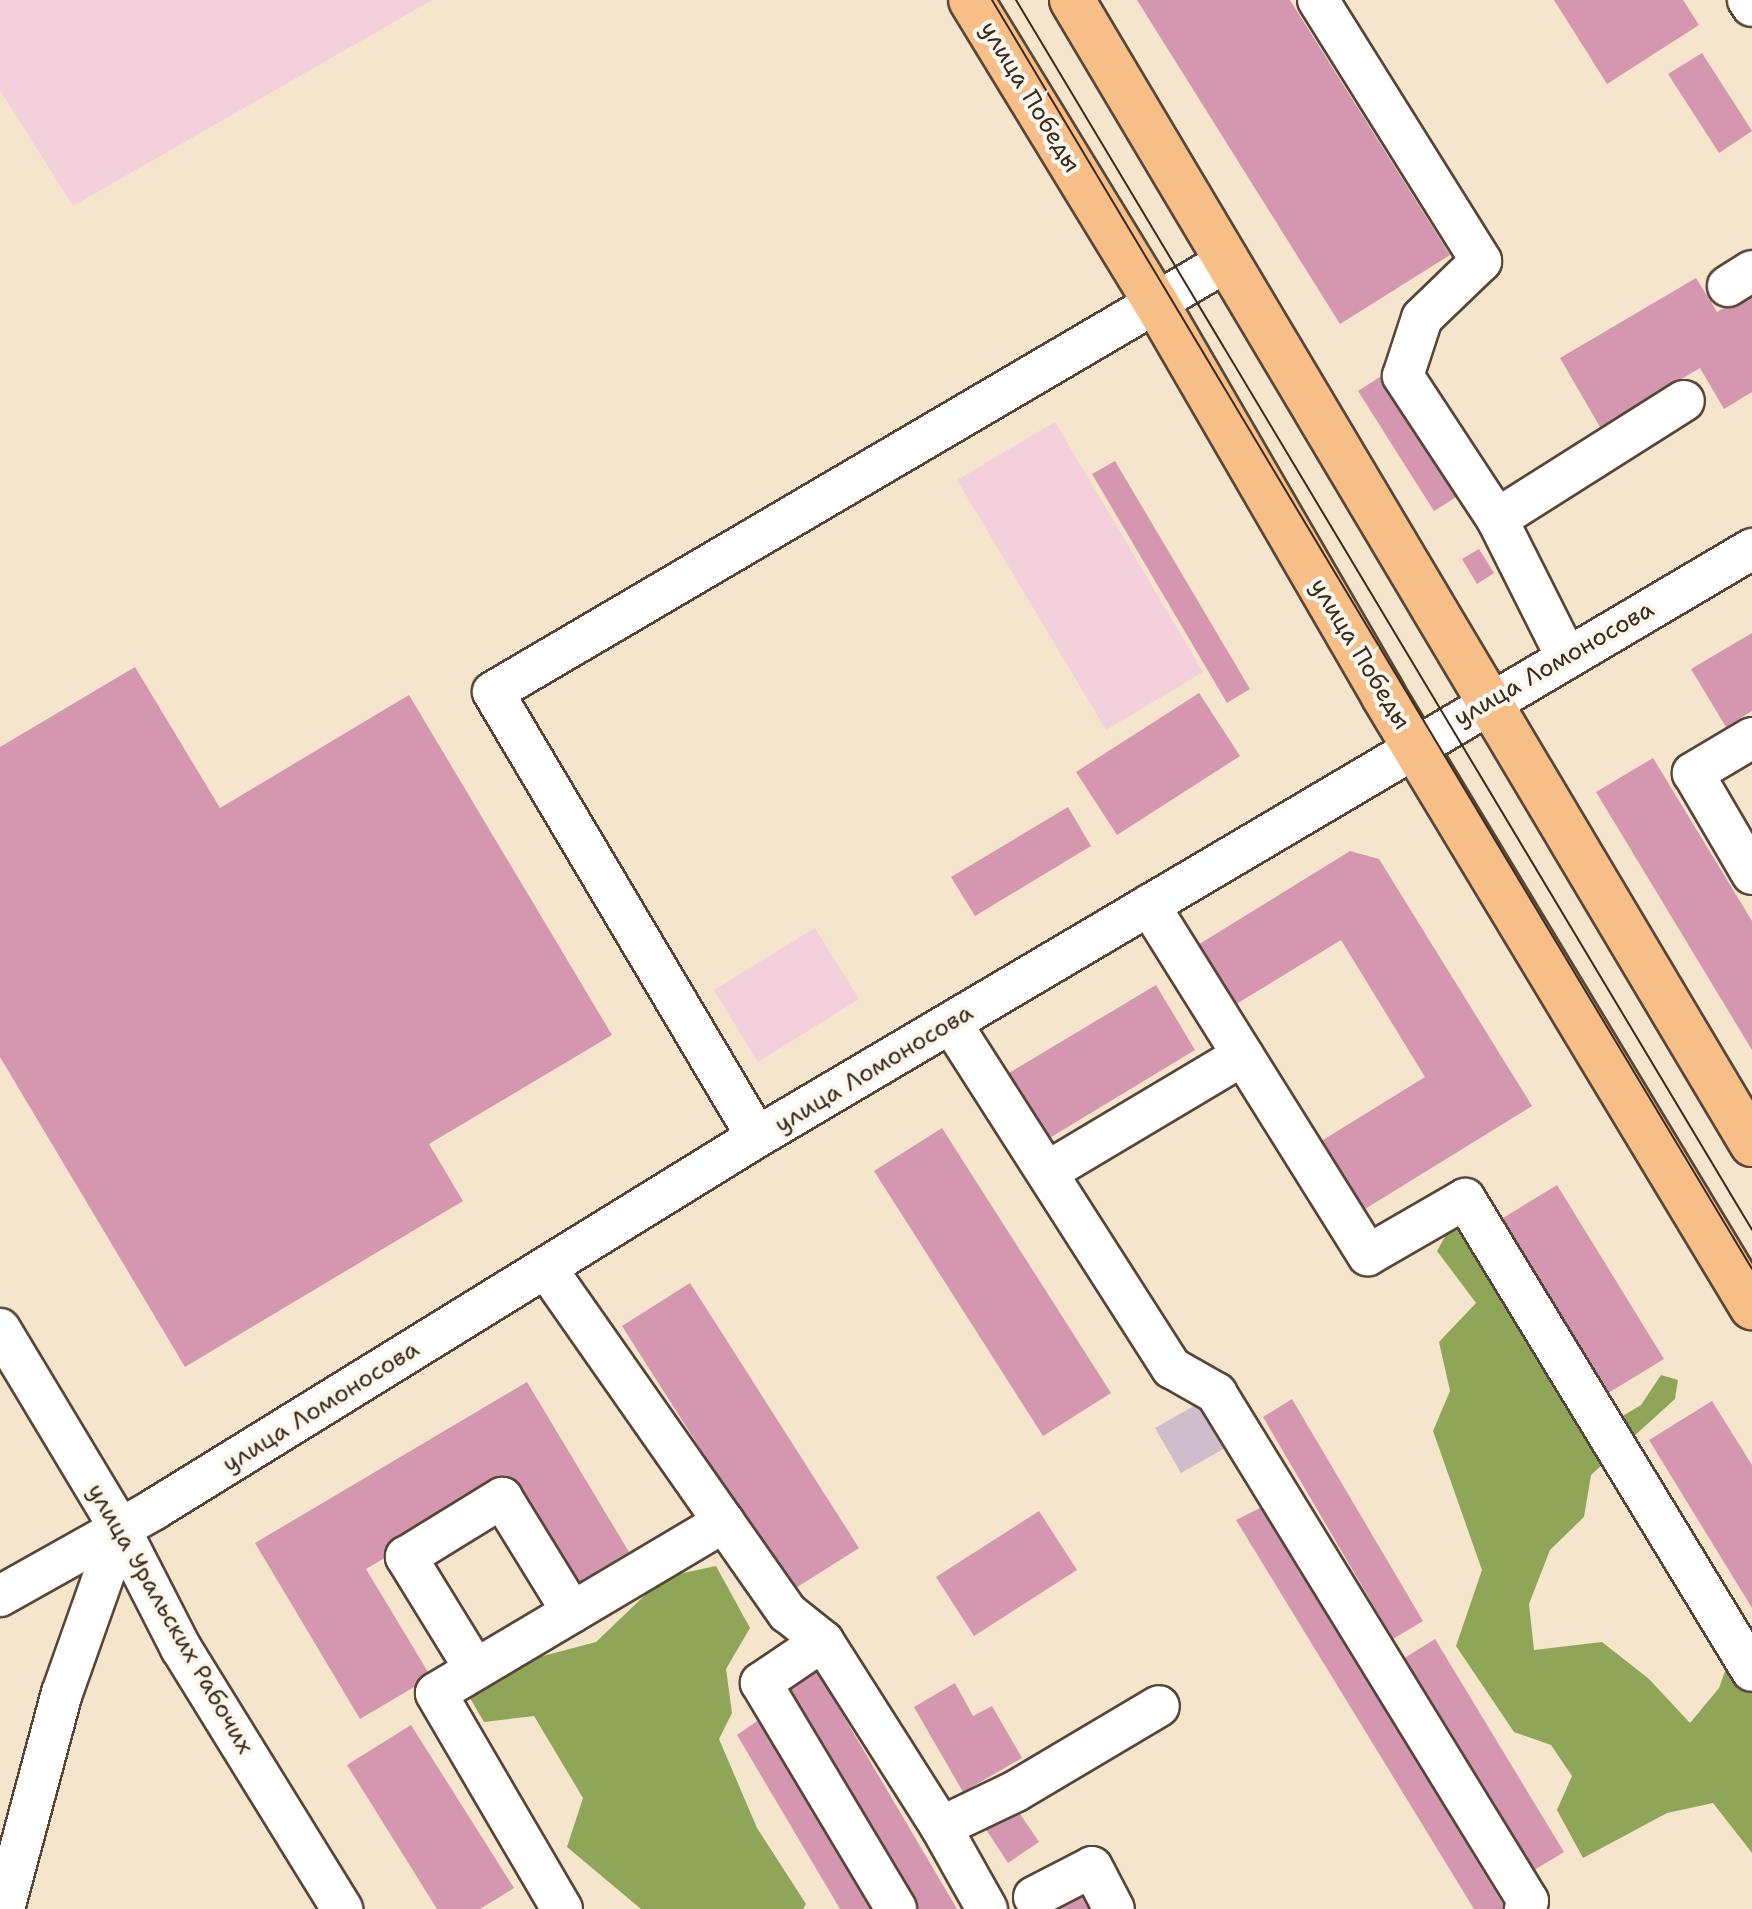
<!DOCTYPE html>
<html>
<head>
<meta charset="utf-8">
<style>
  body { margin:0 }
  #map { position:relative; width:1752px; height:1909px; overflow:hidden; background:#f5e5cd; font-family:"Shantell Sans",sans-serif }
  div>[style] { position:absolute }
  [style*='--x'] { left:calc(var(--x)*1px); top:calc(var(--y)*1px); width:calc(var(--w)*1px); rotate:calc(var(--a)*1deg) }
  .built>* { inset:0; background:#f4cfdc }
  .industrial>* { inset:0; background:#d0bdcc }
  .forest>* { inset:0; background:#8fa658 }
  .building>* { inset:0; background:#d597af }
  .roads { filter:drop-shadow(2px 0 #574638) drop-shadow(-2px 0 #574638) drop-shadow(0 2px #574638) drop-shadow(0 -2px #574638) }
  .minor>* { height:40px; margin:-20px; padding:0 20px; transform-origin:20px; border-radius:20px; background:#fff }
  .major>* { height:44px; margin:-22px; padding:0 22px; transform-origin:22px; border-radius:22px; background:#f7be87 }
  .tram>* { height:2px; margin:-1px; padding:0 1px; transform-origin:1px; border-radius:1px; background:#3b2a1e }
  span { translate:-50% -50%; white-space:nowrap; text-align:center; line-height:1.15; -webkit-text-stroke:8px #fbf7ec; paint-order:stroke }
  .street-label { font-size:24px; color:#3b2a1e }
</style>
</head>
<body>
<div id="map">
  <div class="built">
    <div style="clip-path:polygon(0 0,432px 0,73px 206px,0 90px)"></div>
    <div style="clip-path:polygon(1055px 422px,1203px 672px,1106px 730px,957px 480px)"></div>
    <div style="clip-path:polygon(815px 928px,859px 999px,758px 1062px,714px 990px)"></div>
  </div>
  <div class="industrial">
    <div style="clip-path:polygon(1201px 1402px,1227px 1447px,1181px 1473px,1155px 1428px)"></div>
  </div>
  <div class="forest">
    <div style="clip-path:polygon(1452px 1224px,1474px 1232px,1604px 1427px,1641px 1405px,1661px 1375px,1678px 1380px,1675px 1399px,1591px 1475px,1584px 1517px,1550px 1550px,1529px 1604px,1534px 1650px,1602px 1642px,1649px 1679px,1690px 1723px,1719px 1688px,1736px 1640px,1752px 1631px,1752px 1853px,1713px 1803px,1667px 1813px,1583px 1858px,1557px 1810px,1572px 1776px,1551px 1745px,1514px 1732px,1456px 1646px,1482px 1570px,1433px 1431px,1450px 1391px,1439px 1342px,1476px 1303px,1437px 1251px)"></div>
    <div style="clip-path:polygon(716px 1566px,750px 1628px,726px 1669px,732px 1713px,719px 1739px,757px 1828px,806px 1904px,803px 1909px,641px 1909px,567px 1847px,583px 1798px,534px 1716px,484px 1722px,467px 1693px,520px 1662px,596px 1642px,664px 1577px)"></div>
  </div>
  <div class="building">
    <div style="clip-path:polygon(1137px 0,1290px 0,1450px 255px,1340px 324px)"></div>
    <div style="clip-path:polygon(1554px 0,1683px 0,1699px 25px,1607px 84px)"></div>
    <div style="clip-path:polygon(1702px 53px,1752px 131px,1719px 153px,1668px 74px)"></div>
    <div style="clip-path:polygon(1696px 278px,1717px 312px,1752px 292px,1752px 392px,1724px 409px,1700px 368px,1600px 427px,1560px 358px)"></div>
    <div style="clip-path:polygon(1383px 375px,1458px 496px,1434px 511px,1358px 391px)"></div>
    <div style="clip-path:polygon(1115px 461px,1250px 689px,1227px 703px,1092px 474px)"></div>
    <div style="clip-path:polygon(1479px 549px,1494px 573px,1477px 584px,1462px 559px)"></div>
    <div style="clip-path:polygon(1752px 633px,1752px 711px,1726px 727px,1691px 669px)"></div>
    <div style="clip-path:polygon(135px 667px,220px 808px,409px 695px,612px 1035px,429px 1144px,463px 1201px,185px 1367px,0 1057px,0 747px)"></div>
    <div style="clip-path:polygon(1199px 693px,1240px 756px,1117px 835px,1076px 772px)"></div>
    <div style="clip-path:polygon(1653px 758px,1752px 921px,1752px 1050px,1596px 792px)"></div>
    <div style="clip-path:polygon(1068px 807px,1091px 846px,975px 916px,951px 877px)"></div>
    <div style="clip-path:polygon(1350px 851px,1379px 859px,1532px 1106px,1352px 1217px,1310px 1148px,1425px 1077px,1341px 940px,1225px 1011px,1188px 951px)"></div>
    <div style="clip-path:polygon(1156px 985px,1195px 1050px,1038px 1145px,999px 1079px)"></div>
    <div style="clip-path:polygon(942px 1128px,1111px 1393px,1043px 1436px,874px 1171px)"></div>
    <div style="clip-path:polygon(1557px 1185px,1664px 1359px,1600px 1398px,1493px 1224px)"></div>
    <div style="clip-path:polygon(690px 1283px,859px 1548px,791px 1591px,622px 1326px)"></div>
    <div style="clip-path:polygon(527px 1382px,629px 1552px,563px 1592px,501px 1489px,366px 1569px,431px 1677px,360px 1719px,255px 1543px)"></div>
    <div style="clip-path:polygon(1292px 1399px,1423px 1621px,1393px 1639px,1263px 1417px)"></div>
    <div style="clip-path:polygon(1712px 1401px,1752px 1465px,1752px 1608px,1649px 1440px)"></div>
    <div style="clip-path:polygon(1262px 1507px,1506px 1909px,1474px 1909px,1236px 1520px)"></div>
    <div style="clip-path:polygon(1039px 1511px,1077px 1570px,974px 1636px,936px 1577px)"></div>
    <div style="clip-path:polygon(1435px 1639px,1564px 1852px,1531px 1872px,1403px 1659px)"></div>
    <div style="clip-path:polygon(817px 1671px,957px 1909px,915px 1909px,783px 1689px)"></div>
    <div style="clip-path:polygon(955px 1683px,973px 1716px,992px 1706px,1022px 1758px,963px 1792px,914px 1707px)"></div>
    <div style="clip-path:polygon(763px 1717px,876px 1909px,840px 1909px,737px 1735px)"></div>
    <div style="clip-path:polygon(411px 1725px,514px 1888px,480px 1909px,437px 1909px,347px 1765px)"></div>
    <div style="clip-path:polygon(1016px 1808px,1039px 1842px,1008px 1863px,985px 1828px)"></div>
    <div style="clip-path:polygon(1086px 1895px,1095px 1909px,1061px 1909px)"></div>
  </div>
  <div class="roads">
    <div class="minor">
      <div style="--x:1318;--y:0;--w:308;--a:58"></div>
      <div style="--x:1481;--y:261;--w:82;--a:136"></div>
      <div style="--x:1422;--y:318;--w:61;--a:108.1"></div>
      <div style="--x:1403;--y:376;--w:171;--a:56.7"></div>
      <div style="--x:1497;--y:519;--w:153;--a:63.3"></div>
      <div style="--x:1748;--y:0;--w:7;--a:56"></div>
      <div style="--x:1728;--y:286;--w:28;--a:-32"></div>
      <div style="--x:1497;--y:519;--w:221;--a:-32.3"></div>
      <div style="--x:1752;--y:738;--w:69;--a:149.3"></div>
      <div style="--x:1693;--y:773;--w:117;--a:59.7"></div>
      <div style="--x:1149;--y:905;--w:413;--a:58"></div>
      <div style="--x:1368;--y:1255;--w:112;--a:-30"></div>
      <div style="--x:1465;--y:1199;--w:552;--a:58.7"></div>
      <div style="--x:951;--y:1023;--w:410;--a:57.4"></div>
      <div style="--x:1172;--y:1368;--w:51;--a:29.6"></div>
      <div style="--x:1216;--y:1393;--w:596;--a:58.44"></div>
      <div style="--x:1528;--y:1901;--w:9;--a:111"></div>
      <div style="--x:757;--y:1137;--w:517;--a:-120.68"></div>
      <div style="--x:493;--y:692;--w:851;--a:-30.42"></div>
      <div style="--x:1047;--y:1172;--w:228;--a:-30.8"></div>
      <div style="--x:546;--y:1268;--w:421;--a:55"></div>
      <div style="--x:788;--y:1613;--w:45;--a:38.7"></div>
      <div style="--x:823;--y:1641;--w:220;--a:57.6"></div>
      <div style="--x:941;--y:1827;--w:94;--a:60.7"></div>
      <div style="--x:0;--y:1329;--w:233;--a:59"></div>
      <div style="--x:120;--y:1529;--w:134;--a:62.9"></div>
      <div style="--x:181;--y:1648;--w:307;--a:58.3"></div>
      <div style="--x:0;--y:1596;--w:176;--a:-29.3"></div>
      <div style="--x:153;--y:1510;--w:710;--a:-31.7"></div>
      <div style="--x:757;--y:1137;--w:1156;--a:-30.58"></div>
      <div style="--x:823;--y:1641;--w:75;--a:145.9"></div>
      <div style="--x:761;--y:1683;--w:263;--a:59.1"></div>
      <div style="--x:475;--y:1669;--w:132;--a:-121.6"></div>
      <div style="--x:406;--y:1557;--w:113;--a:-31.6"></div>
      <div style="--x:502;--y:1498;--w:134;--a:58.4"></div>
      <div style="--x:941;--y:1827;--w:83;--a:-25.6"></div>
      <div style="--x:1016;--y:1791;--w:166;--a:-30.7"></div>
      <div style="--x:1034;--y:1897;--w:65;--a:-27.3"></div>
      <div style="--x:1092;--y:1867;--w:47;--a:62.4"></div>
      <div style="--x:4;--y:1909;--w:224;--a:-75"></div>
      <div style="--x:62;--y:1693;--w:174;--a:-70.5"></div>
      <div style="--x:562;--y:1909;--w:250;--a:-120.3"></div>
      <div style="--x:436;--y:1693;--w:335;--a:-30.7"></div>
    </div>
    <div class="major">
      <div style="--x:971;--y:0;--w:353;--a:58.6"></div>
      <div style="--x:1155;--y:301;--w:455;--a:59.9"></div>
      <div style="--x:1383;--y:695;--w:715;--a:58.91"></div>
      <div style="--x:1072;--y:0;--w:1331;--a:59.27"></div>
    </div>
  </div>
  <div class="tram">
    <div style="--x:992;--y:0;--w:1479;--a:59.08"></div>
    <div style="--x:1016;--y:0;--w:1433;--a:59.1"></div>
  </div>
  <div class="street-label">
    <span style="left:1030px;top:97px;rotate:59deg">улица Победы</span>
    <span style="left:1360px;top:654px;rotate:59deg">улица Победы</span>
    <span style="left:1554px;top:664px;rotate:-30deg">улица Ломоносова</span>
    <span style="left:874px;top:1069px;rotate:-31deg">улица Ломоносова</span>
    <span style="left:321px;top:1407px;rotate:-32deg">улица Ломоносова</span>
    <span style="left:170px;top:1619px;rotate:60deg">улица Уральских Рабочих</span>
  </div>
</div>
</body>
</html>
